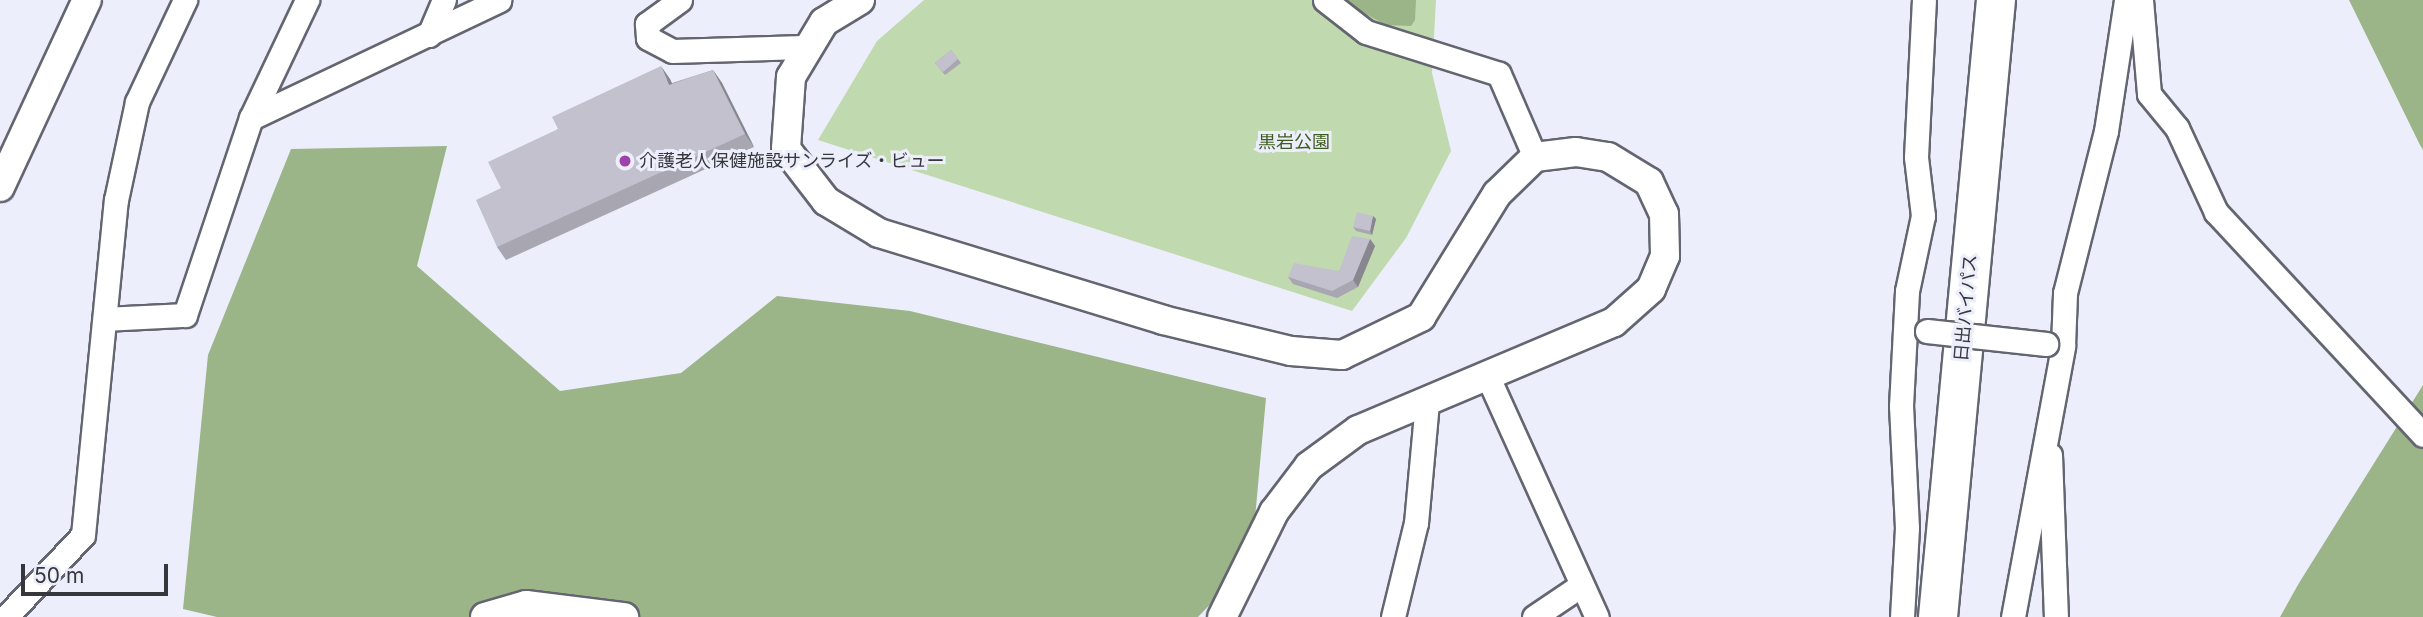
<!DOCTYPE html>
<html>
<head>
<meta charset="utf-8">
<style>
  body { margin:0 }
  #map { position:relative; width:2423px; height:617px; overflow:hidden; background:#eceffb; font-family:Inter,"Noto Sans JP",sans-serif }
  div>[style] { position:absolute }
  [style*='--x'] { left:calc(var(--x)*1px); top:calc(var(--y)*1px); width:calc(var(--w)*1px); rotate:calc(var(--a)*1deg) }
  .green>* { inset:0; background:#c1d9ae }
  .forest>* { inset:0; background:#9bb488 }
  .roads { filter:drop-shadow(2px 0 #636670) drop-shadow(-2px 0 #636670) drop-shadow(0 2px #636670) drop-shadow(0 -2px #636670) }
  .minor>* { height:23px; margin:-11.5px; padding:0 11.5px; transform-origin:11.5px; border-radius:11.5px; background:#fff }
  .tertiary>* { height:28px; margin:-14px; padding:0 14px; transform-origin:14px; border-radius:14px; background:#fff }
  .motorway>* { height:38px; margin:-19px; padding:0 19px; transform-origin:19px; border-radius:19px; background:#fff }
  .bridges { filter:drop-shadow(2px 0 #636670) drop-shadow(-2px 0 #636670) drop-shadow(0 2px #636670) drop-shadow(0 -2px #636670) }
  .minor-bridge>* { height:23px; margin:-11.5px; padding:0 11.5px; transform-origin:11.5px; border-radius:11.5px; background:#fff }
  .wall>* { inset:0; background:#a8a6b0 }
  .shaded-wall>* { inset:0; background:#888790 }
  .building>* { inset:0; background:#c3c1cd }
  .dots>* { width:19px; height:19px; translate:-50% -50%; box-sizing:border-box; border:4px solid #eceffb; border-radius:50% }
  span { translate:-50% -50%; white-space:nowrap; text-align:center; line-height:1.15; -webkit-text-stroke:6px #eceffb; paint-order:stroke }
  .park-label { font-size:18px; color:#3d5c1e }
  .poi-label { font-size:18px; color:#36373c }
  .left { translate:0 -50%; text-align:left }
  .street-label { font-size:18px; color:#36373c }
  .scale { position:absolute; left:21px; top:564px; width:147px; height:32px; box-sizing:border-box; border:4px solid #36373c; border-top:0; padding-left:9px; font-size:21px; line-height:24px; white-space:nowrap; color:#36373c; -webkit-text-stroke:5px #eceffb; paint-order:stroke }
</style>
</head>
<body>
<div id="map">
  <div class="green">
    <div style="clip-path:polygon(924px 0,1436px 0,1432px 73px,1451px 151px,1406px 238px,1352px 311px,818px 140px,877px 41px)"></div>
  </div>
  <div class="forest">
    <div style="clip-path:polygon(1340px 0,1416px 0,1415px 20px,1411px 26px,1386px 25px)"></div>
    <div style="clip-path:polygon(2349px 0,2423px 0,2423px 150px,2419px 143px)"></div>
    <div style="clip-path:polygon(447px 146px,417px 266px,560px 391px,681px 373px,777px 296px,910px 311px,1266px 398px,1251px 562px,1198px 617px,217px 617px,183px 609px,208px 355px,291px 149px)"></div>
    <div style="clip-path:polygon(2423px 385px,2423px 617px,2280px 617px,2299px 583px)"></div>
  </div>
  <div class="roads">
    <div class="minor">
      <div style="--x:680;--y:0;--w:41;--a:144"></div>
      <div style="--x:647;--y:24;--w:14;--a:86"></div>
      <div style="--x:648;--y:38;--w:27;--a:28"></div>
      <div style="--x:672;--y:51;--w:131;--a:-1.7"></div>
      <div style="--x:1325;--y:0;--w:52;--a:38"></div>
      <div style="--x:1366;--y:32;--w:139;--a:17.5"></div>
      <div style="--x:1499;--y:74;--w:90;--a:66.6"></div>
      <div style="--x:2141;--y:0;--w:94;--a:85.1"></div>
      <div style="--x:2149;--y:94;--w:44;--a:50.5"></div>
      <div style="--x:2177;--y:128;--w:93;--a:65.1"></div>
      <div style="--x:2216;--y:212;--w:304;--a:47.1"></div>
      <div style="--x:429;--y:35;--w:38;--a:-67"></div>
      <div style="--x:251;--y:118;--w:275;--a:-25.4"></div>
      <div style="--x:105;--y:319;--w:80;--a:-2.9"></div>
      <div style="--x:185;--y:315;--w:208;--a:-71.5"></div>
      <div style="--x:251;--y:118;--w:131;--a:-64.6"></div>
      <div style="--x:1487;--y:375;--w:266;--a:65.6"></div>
      <div style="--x:2050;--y:455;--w:162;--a:87.9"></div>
      <div style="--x:6;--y:617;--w:112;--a:-46.8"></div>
      <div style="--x:83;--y:535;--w:337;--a:-84.4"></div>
      <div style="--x:116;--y:200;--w:100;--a:-77.9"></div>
      <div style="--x:137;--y:102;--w:113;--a:-64.8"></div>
      <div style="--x:1393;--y:617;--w:97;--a:-76.3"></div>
      <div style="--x:1416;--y:523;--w:122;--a:-84.8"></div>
      <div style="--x:1534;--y:617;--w:55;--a:-34"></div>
      <div style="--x:1902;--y:617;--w:89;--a:-86.8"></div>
      <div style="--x:1907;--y:528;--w:122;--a:-92.8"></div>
      <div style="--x:1901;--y:406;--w:115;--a:-87"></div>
      <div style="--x:1907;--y:291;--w:77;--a:-78"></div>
      <div style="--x:1923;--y:216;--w:59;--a:-96.8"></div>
      <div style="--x:1916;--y:157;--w:157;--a:-87.1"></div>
      <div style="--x:2013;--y:617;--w:276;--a:-79.5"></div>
      <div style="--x:2063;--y:346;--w:53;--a:-87.8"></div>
      <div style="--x:2065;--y:293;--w:167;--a:-75.8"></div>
      <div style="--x:2106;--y:131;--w:133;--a:-81.3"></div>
    </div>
    <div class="tertiary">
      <div style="--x:860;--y:0;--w:42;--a:148.6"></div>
      <div style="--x:824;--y:22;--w:64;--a:121"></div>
      <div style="--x:791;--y:77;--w:72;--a:94"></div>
      <div style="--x:786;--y:149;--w:66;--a:52.4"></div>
      <div style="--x:826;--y:201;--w:62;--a:31.1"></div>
      <div style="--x:879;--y:233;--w:297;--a:17"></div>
      <div style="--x:1163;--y:320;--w:132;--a:13.6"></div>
      <div style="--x:1291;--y:351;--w:51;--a:4.5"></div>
      <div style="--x:1342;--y:355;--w:88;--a:-25.7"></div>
      <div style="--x:1421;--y:317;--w:145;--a:-58.3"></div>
      <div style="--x:1497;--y:194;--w:53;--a:-44.2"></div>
      <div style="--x:1535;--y:157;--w:41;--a:-7"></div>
      <div style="--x:1576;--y:152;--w:32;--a:9"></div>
      <div style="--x:1608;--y:157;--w:48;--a:31.4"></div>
      <div style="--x:1649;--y:182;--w:35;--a:65"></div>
      <div style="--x:1664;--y:214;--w:42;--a:88.6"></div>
      <div style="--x:1665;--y:256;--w:36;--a:113"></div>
      <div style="--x:1651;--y:289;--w:50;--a:138.3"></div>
      <div style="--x:1614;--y:322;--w:278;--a:157.1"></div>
      <div style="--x:1358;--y:430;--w:61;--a:143.7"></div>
      <div style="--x:1309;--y:466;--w:58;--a:127.3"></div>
      <div style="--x:1274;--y:512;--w:117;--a:116.3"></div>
      <div style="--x:0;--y:187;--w:206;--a:-65.1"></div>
      <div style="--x:485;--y:617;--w:43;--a:-16.3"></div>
      <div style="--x:526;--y:605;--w:99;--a:7"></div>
    </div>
    <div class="motorway">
      <div style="--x:1938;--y:617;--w:620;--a:-84.63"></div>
    </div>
  </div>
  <div class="bridges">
    <div class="minor-bridge">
      <div style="--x:1927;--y:331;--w:120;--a:6.2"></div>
    </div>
  </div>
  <div class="wall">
    <div style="clip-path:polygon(951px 50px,961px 63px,945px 75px,935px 63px)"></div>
    <div style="clip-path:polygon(713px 70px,722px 83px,754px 147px,506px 260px,497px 247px,501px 188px,558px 129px,670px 79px,672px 83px)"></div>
    <div style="clip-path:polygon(1373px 216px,1376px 219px,1372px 235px,1356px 231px,1353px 227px)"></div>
    <div style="clip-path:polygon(1370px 239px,1375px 246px,1358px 287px,1337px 298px,1293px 284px,1288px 277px,1339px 271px)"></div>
  </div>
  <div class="shaded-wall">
    <div style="clip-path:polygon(661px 66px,670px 79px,678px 98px,669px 85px)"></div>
    <div style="clip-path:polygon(713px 70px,722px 83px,754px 147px,745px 134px)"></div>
    <div style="clip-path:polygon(1373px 216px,1376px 219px,1372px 235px,1370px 231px)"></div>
    <div style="clip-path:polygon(1370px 239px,1375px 246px,1358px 287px,1353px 280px)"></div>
  </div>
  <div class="building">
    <div style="clip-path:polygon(951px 50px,958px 59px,943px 72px,935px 63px)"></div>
    <div style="clip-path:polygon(661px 66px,669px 85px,713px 70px,745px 134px,497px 247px,476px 200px,501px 188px,488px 162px,558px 129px,552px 117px)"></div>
    <div style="clip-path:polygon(1357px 212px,1373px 216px,1370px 231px,1353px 227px)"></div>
    <div style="clip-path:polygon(1352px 236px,1370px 239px,1353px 280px,1332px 291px,1288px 277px,1294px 263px,1339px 271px)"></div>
  </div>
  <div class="dots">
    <div style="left:625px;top:161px;background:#9e41aa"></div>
  </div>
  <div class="park-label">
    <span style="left:1294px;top:142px">黒岩公園</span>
  </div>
  <div class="poi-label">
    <span class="left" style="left:639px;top:161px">介護老人保健施設サンライズ・ビュー</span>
  </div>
  <div class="street-label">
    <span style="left:1966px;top:308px;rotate:-85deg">日出バイパス</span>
  </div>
  <div class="scale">50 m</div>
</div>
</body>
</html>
